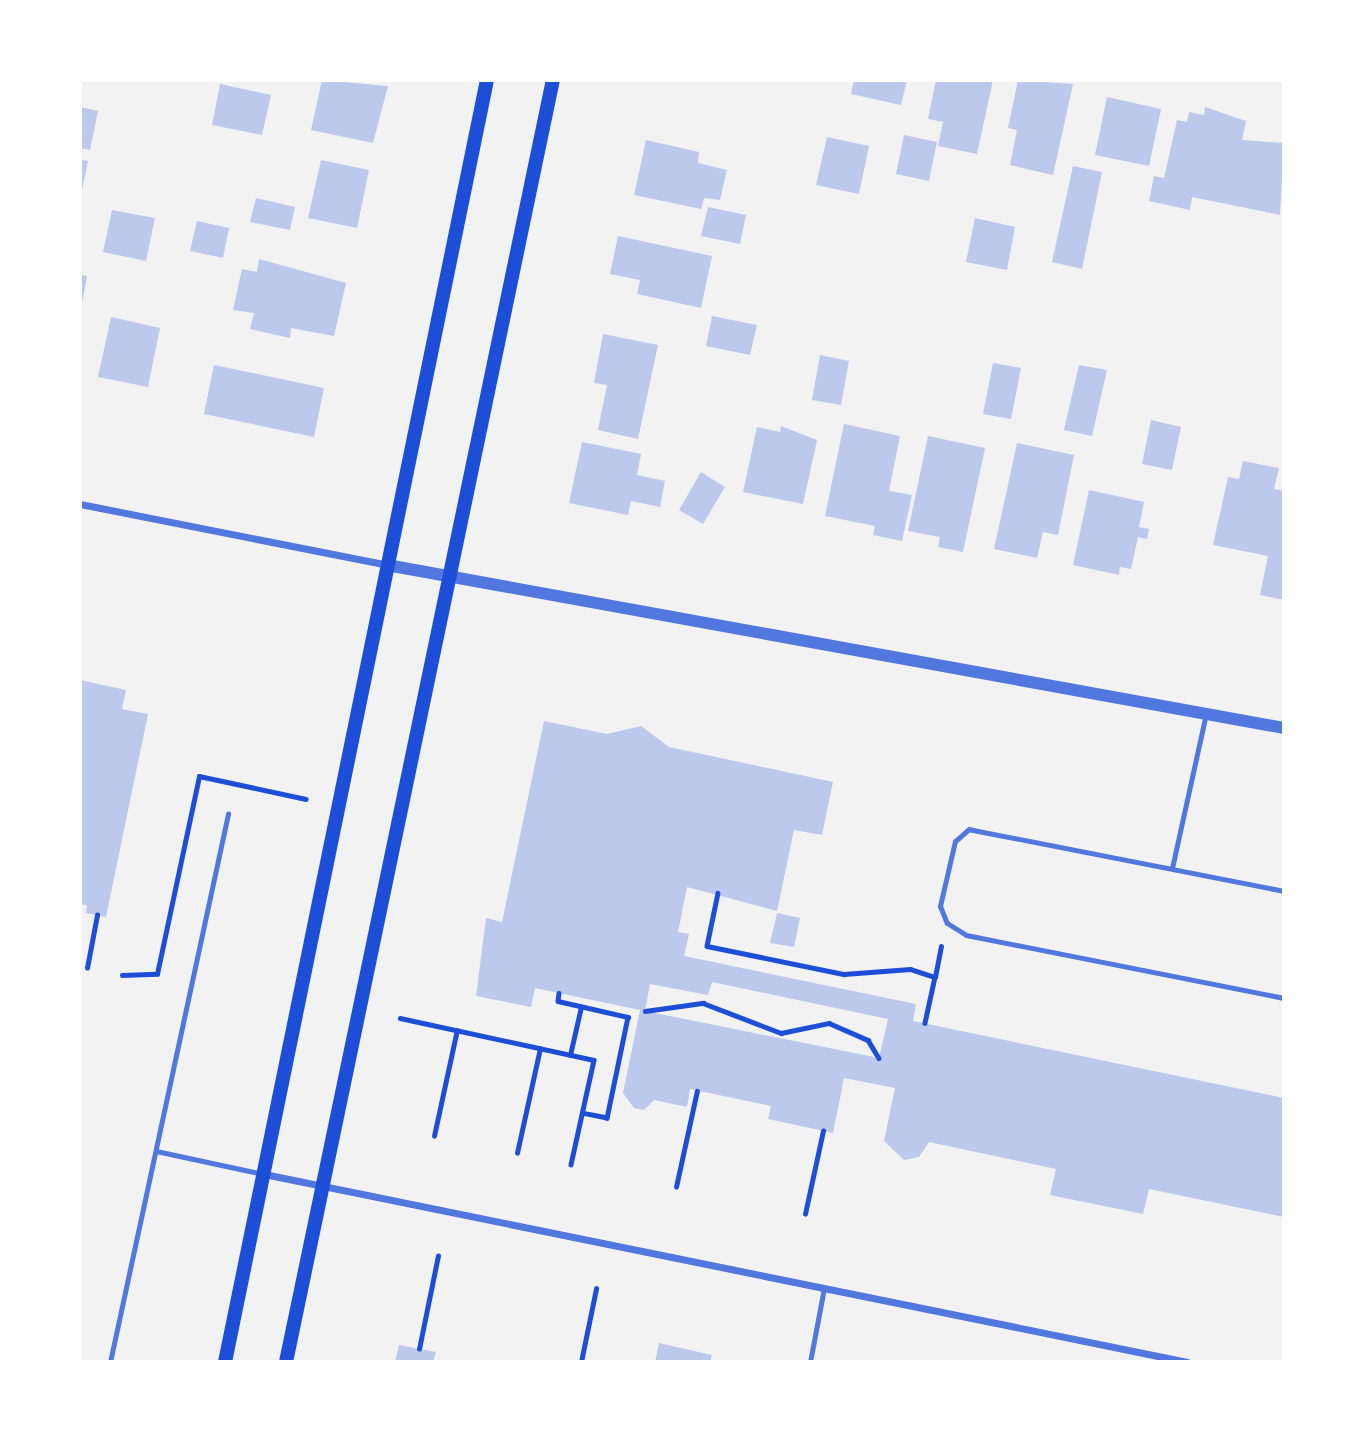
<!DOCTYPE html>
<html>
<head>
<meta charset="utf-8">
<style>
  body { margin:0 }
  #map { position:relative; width:1364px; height:1442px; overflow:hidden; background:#f2f2f2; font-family:Karla,sans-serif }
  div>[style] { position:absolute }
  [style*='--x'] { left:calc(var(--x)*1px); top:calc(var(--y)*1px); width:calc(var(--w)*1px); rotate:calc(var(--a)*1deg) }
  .building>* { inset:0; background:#bdc9ec }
  .path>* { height:4.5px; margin:-2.25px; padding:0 2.25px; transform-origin:2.25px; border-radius:2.25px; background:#1d4ed8 }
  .service>* { height:5px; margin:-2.5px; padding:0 2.5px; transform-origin:2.5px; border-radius:2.5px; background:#5277de }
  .minor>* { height:7px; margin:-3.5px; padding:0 3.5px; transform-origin:3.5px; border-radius:3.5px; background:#5277de }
  .tertiary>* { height:12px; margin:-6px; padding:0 6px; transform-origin:6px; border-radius:6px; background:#5277de }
  .secondary>* { height:14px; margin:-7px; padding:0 7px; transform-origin:7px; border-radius:7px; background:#1d4ed8 }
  span { translate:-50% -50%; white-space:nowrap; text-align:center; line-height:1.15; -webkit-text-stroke:6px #fff; paint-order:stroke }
  .frame { position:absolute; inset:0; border:82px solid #fff; pointer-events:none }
</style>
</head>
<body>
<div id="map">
  <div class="building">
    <div style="clip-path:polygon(322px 80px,388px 86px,373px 143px,311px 130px)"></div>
    <div style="clip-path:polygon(854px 80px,907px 80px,901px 105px,851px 94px)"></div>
    <div style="clip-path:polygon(936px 80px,993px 80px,977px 154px,938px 146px,943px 122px,928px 119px)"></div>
    <div style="clip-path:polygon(1018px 80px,1073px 84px,1053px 175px,1010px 165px,1017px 130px,1008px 128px)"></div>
    <div style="clip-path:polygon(220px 84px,271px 95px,262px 135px,212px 125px)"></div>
    <div style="clip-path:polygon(1107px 97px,1161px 109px,1149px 166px,1095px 155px)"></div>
    <div style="clip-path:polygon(80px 107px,98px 111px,90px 150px,80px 148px)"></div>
    <div style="clip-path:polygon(1205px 107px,1246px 121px,1242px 140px,1284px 143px,1280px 215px,1192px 197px,1190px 210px,1149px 201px,1154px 176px,1164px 178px,1177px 120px,1187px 122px,1189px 112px,1204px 115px)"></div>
    <div style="clip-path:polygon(904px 135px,937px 142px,929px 181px,896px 174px)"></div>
    <div style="clip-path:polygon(827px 137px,869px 146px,859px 194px,816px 185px)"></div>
    <div style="clip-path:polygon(646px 140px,699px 152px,698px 163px,727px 170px,720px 200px,704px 198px,701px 209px,634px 195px)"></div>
    <div style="clip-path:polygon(80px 159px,88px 161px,82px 190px,80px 189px)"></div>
    <div style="clip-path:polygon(321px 160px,369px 170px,357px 228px,308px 218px)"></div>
    <div style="clip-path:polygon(1073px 166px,1102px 172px,1082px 269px,1052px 262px)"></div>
    <div style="clip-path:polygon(256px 198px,295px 207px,290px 230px,250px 222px)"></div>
    <div style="clip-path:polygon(708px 207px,746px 215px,740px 244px,701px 236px)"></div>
    <div style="clip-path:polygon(112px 210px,155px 218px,146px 261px,103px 252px)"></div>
    <div style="clip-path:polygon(975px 218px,1015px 227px,1007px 270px,966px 262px)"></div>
    <div style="clip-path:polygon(197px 221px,229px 228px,223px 258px,190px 251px)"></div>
    <div style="clip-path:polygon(618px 236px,712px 256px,701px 308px,637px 294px,640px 280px,610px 274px)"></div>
    <div style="clip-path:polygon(259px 259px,346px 283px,334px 336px,291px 328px,290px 338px,250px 329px,254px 313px,233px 310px,242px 269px,257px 272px)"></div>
    <div style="clip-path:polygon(80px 274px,87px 276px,82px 303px,80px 303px)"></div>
    <div style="clip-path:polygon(712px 316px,757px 325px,750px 355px,706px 346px)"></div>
    <div style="clip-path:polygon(111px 317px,160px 328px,148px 387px,98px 377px)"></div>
    <div style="clip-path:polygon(603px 334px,658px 345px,638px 439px,598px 430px,607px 385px,594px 383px)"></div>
    <div style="clip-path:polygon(820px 355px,849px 361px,841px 405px,812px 400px)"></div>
    <div style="clip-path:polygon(993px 363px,1021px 368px,1011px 419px,983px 414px)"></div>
    <div style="clip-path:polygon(214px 365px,324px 388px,314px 437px,204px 414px)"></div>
    <div style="clip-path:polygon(1079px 365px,1107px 370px,1092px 436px,1064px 430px)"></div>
    <div style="clip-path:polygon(1151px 420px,1181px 427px,1172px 470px,1142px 464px)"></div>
    <div style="clip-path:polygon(844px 424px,900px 436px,889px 491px,912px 495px,902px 541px,873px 535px,875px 526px,825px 516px)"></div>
    <div style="clip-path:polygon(781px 426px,817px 440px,803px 504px,743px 492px,757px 427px,780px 432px)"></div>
    <div style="clip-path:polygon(928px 436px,985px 448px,963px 552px,938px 547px,940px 537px,908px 531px)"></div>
    <div style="clip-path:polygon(582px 442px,641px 454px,637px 475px,665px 481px,660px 507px,631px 501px,628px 515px,569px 503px)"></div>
    <div style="clip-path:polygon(1017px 443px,1074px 455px,1058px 535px,1043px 532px,1037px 558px,994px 549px)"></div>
    <div style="clip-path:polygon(1243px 461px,1279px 468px,1274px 489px,1284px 491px,1284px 600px,1260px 595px,1268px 556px,1213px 545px,1228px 477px,1239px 479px)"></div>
    <div style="clip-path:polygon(701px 472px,725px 487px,703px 524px,679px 510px)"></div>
    <div style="clip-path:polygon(1089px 490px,1144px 502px,1139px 527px,1149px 529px,1147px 539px,1138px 537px,1131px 569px,1120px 567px,1119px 575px,1073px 565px)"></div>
    <div style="clip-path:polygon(80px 680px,126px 690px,122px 709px,148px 714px,106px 917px,86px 913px,87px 905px,80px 904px)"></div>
    <div style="clip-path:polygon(evenodd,544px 721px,607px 734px,641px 726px,669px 747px,833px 782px,822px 835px,794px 830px,777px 911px,687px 887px,678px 932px,689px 934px,684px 956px,916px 1004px,913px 1021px,1284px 1098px,1284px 1217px,1149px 1189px,1143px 1214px,1050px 1195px,1056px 1169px,929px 1142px,919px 1157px,904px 1160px,884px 1141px,895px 1088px,844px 1078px,833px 1133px,768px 1119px,771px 1106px,690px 1089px,687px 1107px,654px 1100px,644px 1110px,634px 1108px,623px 1093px,640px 1010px,535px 988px,531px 1007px,476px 996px,486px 918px,502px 922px,544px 721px,712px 982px,888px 1019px,879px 1058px,645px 1011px,650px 984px,708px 995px,712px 982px)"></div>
    <div style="clip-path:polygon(777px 913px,800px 918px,794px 947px,770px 943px)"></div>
    <div style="clip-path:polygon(659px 1343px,712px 1355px,710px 1362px,655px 1362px)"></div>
    <div style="clip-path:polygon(399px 1345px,436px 1352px,433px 1362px,395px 1362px)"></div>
  </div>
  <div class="path">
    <div style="--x:718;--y:893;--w:54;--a:101.7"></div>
    <div style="--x:707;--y:946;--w:140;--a:11.6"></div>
    <div style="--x:844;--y:974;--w:66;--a:-4.3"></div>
    <div style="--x:910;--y:969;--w:26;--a:18"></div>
    <div style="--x:935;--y:977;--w:47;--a:102.3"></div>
    <div style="--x:87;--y:968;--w:54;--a:-79.3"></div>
    <div style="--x:122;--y:975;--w:35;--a:-2"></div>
    <div style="--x:157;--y:974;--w:202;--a:-78"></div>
    <div style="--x:199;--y:776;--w:109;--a:12.1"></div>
    <div style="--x:935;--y:977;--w:31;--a:-79"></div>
    <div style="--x:559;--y:993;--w:8;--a:97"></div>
    <div style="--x:558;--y:1001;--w:72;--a:12.9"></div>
    <div style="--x:628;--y:1017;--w:103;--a:101.7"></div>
    <div style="--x:607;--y:1118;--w:25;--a:-169"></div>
    <div style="--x:645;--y:1011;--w:59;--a:-7.9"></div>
    <div style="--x:703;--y:1003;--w:84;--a:21"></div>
    <div style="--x:781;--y:1033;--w:49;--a:-11.8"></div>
    <div style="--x:829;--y:1023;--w:43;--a:23.6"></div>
    <div style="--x:868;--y:1040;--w:21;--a:59"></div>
    <div style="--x:400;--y:1018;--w:198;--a:12.2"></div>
    <div style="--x:594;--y:1060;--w:107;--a:102.4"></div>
    <div style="--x:570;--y:1055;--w:49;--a:-77.1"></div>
    <div style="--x:434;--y:1136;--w:108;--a:-77.8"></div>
    <div style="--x:517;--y:1153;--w:107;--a:-77.6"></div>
    <div style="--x:676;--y:1187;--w:98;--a:-77.7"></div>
    <div style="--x:805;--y:1214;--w:85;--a:-77.8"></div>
    <div style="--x:419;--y:1349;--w:95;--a:-78.5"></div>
    <div style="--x:581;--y:1362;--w:75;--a:-78.4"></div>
  </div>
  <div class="service">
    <div style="--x:1172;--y:868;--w:158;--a:-77.6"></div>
    <div style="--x:1284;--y:891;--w:321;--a:-168.9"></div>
    <div style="--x:969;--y:829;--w:18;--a:139"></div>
    <div style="--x:955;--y:841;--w:67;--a:103"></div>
    <div style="--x:940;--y:906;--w:18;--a:68"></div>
    <div style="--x:947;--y:923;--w:22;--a:32"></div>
    <div style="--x:966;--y:935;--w:324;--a:11.2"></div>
    <div style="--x:156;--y:1151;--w:109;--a:12.1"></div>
    <div style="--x:110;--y:1362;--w:561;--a:-77.85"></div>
    <div style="--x:810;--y:1362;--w:75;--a:-79.3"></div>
  </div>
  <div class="minor">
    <div style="--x:80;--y:504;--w:313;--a:11.2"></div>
    <div style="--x:264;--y:1174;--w:942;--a:11.51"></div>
  </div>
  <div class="tertiary">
    <div style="--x:387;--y:565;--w:912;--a:10.3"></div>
  </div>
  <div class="secondary">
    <div style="--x:225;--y:1362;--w:1308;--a:-78.45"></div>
    <div style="--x:286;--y:1362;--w:1310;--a:-78.24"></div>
  </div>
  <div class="frame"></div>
</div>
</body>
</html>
